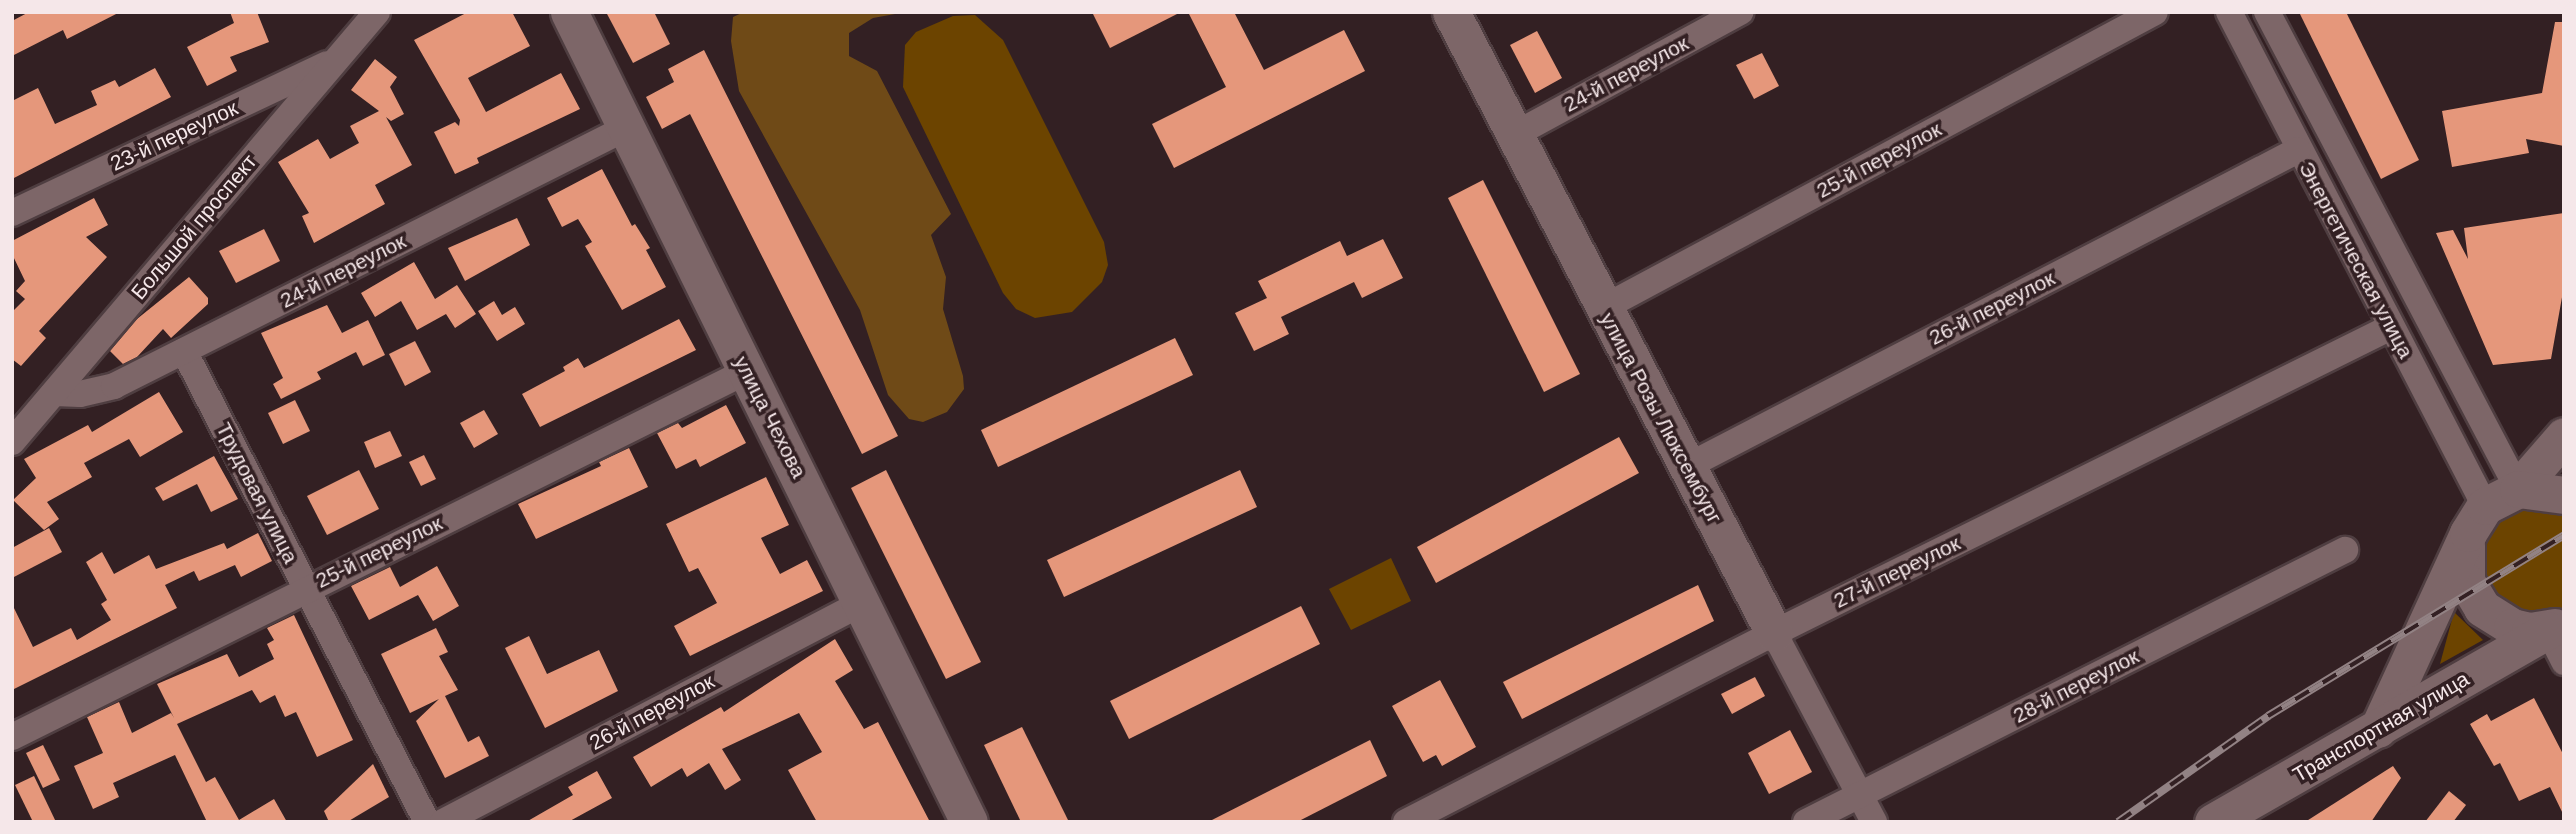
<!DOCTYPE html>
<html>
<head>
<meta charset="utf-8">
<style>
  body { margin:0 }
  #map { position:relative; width:2576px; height:834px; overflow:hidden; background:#332023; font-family:Arial,sans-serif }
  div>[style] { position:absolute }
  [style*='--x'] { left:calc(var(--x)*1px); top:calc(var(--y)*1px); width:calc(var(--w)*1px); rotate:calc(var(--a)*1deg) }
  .green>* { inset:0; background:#6c4400 }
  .forest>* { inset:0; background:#6f4a17 }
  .building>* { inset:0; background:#e5977b }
  .roads { filter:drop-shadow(2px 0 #4f3e41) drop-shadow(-2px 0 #4f3e41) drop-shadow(0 2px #4f3e41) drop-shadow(0 -2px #4f3e41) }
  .street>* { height:26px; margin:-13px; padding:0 13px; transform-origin:13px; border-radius:13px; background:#7d6668 }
  .secondary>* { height:37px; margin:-18.5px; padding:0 18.5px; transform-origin:18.5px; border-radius:18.5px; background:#7d6668 }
  .rail>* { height:8px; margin-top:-4px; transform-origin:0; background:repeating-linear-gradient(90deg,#332023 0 16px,#928284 0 32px); box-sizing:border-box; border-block:2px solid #928284 }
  span { translate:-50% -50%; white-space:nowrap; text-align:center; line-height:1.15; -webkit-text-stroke:7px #332023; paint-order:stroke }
  .street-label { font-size:21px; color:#f5e7e9 }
  .frame { position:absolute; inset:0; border:14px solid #f5e7e9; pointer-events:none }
</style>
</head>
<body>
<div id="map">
  <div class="green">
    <div style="clip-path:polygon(975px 15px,1003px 40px,1104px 242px,1108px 265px,1102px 282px,1072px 312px,1035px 318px,1016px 309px,1003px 293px,903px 87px,905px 45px,916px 32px,953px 16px)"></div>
    <div style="clip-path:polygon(2564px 504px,2564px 612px,2540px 620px,2486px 597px,2474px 542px,2494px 510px)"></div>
    <div style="clip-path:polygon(1391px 558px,1411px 601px,1351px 630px,1329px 589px)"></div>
    <div style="clip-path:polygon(2454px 612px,2483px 640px,2440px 664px)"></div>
  </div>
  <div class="forest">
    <div style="clip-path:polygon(744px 12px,906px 12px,873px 18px,849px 33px,849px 56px,877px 71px,951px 214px,931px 235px,946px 277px,943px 309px,963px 376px,964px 389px,947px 412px,923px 422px,909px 419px,888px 395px,860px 310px,739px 91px,731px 41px,733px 17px)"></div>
  </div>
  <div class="building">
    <div style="clip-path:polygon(29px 12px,120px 12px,67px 39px,63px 30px,12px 56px,12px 21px)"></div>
    <div style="clip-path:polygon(230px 12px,257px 12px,269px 42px,230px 57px,237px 71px,207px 86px,187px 47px,234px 23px)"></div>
    <div style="clip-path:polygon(468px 12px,512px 12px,530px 46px,468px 78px,486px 112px,561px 73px,580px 109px,477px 158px,479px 163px,455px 174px,434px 132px,455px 122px,459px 126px,460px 120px,414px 40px)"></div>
    <div style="clip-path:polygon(606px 12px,654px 12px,670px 44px,633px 63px)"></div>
    <div style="clip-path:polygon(1092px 12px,1181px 12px,1110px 48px)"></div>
    <div style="clip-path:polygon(1188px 12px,1234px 12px,1264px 70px,1344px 30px,1365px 71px,1174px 168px,1152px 124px,1226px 87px)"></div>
    <div style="clip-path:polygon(2299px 12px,2346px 12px,2419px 160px,2381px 179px)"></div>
    <div style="clip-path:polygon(2555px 22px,2564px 22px,2564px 146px,2526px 139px,2529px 153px,2452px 167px,2442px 111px,2542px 93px)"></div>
    <div style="clip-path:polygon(1537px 31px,1562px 78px,1535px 93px,1510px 45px)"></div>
    <div style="clip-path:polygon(704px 50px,898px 436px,862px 454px,690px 114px,662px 129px,646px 97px,674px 82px,668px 69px)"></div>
    <div style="clip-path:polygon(1762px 53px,1779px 86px,1754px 99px,1736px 65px)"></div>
    <div style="clip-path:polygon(375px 59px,397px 77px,390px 87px,404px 114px,391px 121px,386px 117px,412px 165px,375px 185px,385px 204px,314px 243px,302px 216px,309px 213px,278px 162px,318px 139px,330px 159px,359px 143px,350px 126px,379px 111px,351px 90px)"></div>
    <div style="clip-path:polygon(155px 68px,171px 97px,12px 179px,12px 101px,38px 88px,55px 124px,97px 105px,91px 91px,115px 80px,119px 87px)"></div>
    <div style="clip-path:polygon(602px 169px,632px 226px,635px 224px,650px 248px,646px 250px,666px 287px,622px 310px,585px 246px,592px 242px,578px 219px,562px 227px,547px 198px)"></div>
    <div style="clip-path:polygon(1483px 180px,1580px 374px,1544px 392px,1448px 198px)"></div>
    <div style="clip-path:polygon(94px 198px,108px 225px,86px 237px,107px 257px,39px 331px,46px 338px,21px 366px,12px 359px,12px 312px,25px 299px,16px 291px,25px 281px,12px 254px,12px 241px)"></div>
    <div style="clip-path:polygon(2564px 213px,2564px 286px,2551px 359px,2493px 365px,2436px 233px,2453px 230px,2468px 259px,2464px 228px)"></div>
    <div style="clip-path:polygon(517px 218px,530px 245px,465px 281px,448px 248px)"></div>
    <div style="clip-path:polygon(264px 229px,280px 261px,236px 283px,219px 251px)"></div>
    <div style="clip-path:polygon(1383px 239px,1403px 278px,1362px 298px,1354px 282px,1281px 317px,1289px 334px,1254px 351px,1235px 313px,1267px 298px,1258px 281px,1340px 241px,1347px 256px)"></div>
    <div style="clip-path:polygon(414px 262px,435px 299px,457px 285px,476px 314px,455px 328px,446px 314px,417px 330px,401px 301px,375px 317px,361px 293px)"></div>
    <div style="clip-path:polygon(189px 277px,208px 298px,208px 304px,171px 338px,163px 329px,137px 357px,123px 364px,110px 351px,137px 319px)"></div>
    <div style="clip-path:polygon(494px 301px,502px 315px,515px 307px,525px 324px,497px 341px,478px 311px)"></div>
    <div style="clip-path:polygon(327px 305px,342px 333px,368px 320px,385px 355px,363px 366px,356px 352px,317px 372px,321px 379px,281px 399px,273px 384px,283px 378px,261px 333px)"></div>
    <div style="clip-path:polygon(679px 319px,696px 350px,540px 427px,522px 394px,565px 371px,563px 367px,578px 358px,584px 368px)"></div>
    <div style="clip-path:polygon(1175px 338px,1193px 375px,998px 467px,981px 430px)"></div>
    <div style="clip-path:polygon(415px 341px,431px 372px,405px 386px,389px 354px)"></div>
    <div style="clip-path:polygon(159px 392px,183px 432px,140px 457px,129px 439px,84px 463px,92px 477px,47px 502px,59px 519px,44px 530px,13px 500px,36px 478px,24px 459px,88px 425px,92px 432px)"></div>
    <div style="clip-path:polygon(295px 400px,310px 431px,283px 444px,268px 413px)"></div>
    <div style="clip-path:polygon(726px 405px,746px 443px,700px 467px,696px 459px,676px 469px,657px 433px,678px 423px,682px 428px)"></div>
    <div style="clip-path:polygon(484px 410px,498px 434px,474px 448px,460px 423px)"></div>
    <div style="clip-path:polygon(390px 431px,402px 456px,375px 468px,364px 442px)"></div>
    <div style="clip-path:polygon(1619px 437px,1639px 473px,1436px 583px,1417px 547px)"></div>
    <div style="clip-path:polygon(629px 448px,648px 487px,536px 539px,518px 504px,601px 466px,599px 462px)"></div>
    <div style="clip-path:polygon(424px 455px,436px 479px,421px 486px,409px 462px)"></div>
    <div style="clip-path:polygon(214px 456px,238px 499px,211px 512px,197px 484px,163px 501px,155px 488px)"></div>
    <div style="clip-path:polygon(359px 470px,379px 509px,327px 535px,307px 496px)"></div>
    <div style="clip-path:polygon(886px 470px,981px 662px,946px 679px,851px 488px)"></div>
    <div style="clip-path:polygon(1240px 470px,1257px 507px,1064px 597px,1047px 560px)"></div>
    <div style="clip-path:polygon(766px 477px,789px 525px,761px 538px,780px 574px,807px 560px,823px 591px,690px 656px,674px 626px,717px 603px,698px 568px,689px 572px,666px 524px)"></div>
    <div style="clip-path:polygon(49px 528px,62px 552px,12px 578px,12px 548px)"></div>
    <div style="clip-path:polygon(258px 533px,272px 561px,241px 577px,235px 565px,199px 581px,194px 571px,165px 585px,177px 608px,12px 690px,12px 604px,33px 647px,71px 628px,77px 640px,111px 620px,101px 604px,107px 600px,86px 562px,102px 552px,114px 574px,149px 555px,156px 569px,224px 543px,227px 549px)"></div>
    <div style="clip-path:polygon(437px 566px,459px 606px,433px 621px,418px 595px,369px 620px,351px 586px,390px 567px,400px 587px)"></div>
    <div style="clip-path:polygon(1698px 585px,1714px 621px,1522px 719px,1503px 682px)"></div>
    <div style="clip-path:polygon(1301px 606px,1320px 644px,1129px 739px,1110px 701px)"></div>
    <div style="clip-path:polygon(294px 615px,353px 740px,317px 757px,296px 712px,285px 717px,275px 695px,260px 703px,252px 690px,177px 724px,206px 782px,215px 777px,239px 820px,274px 799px,287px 822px,207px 822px,175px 755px,113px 783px,119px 797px,93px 809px,74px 766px,103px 753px,87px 717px,119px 702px,132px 733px,171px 713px,174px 718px,157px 684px,227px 654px,239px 677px,274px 659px,267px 644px,274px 640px,267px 628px)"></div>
    <div style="clip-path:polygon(436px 628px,448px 652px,439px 656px,458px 690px,445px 696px,468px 742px,479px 736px,489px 756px,445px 778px,416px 721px,439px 699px,410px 713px,381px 654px)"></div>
    <div style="clip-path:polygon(529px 636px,547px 674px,599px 650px,618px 691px,545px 728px,505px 648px)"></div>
    <div style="clip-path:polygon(835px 639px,853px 670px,835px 681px,864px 729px,878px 722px,930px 822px,817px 822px,788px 770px,822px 752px,799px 713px,722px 749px,741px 780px,725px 790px,709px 763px,687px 777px,682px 768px,651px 787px,633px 757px,721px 707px,724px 712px)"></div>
    <div style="clip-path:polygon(1755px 677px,1765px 696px,1732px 714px,1721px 694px)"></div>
    <div style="clip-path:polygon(1440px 680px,1476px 747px,1442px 766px,1436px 755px,1423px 762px,1392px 706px)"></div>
    <div style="clip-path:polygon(2534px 698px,2564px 756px,2564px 816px,2550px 787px,2519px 801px,2500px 763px,2494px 766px,2470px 724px,2487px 714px,2491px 721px)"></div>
    <div style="clip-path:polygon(1022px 727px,1069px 822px,1021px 822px,984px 745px)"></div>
    <div style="clip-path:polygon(1790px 730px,1812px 772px,1769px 794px,1748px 753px)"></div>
    <div style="clip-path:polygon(1370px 740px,1387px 776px,1297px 822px,1208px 822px)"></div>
    <div style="clip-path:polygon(43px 745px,60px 780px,43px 788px,26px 753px)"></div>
    <div style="clip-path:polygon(373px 764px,389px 797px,347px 822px,329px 822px,324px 811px)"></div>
    <div style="clip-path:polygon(2393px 766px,2401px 778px,2371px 822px,2305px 822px)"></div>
    <div style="clip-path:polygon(597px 771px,612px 798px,568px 822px,526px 822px,573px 795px,568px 787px)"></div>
    <div style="clip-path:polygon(34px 776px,56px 822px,33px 822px,15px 785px)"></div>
    <div style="clip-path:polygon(2449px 791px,2466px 805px,2453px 822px,2425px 822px)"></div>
  </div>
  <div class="roads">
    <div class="street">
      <div style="--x:2229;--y:12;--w:556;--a:62.61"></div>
      <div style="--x:2267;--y:12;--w:539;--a:62.25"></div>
      <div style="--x:1512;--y:136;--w:260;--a:-28.5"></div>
      <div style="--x:12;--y:213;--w:348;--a:-25.3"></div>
      <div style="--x:1603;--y:308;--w:626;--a:-28.2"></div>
      <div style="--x:184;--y:351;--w:530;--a:62.71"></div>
      <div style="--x:54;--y:393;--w:26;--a:2"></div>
      <div style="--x:80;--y:394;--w:35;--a:-13"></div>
      <div style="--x:114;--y:386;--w:573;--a:-26.74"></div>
      <div style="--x:12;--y:442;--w:564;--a:-49.67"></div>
      <div style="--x:1686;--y:467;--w:689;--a:-27.38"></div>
      <div style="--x:2548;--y:630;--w:36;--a:63"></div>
      <div style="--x:1774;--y:633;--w:214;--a:62.1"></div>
      <div style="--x:12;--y:737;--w:821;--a:-26.47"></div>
      <div style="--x:443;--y:822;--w:473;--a:-27.6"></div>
      <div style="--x:1406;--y:822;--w:414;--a:-27.2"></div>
      <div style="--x:1774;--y:633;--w:689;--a:-26.38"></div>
      <div style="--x:1806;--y:822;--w:604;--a:-26.78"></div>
    </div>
    <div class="secondary">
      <div style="--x:569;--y:12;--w:903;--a:63.72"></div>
      <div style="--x:1451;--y:12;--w:700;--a:62.52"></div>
      <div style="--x:2518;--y:489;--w:70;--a:-49"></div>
      <div style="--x:2466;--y:545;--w:36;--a:90"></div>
      <div style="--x:2466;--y:581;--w:31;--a:59"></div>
      <div style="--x:2482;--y:608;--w:36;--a:32"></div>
      <div style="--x:2512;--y:627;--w:18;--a:13"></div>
      <div style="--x:2530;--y:631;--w:25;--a:-9"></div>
      <div style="--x:2378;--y:729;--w:216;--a:-65.3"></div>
      <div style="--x:2468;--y:533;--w:32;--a:-58"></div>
      <div style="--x:2485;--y:506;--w:37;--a:-27"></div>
      <div style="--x:2518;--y:489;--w:46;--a:7.4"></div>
      <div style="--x:2213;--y:822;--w:386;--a:-29.8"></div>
    </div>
  </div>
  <div class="rail">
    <div style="--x:2118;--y:822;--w:184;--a:-35.2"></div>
    <div style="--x:2268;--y:716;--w:347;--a:-31.4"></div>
  </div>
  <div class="street-label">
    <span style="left:1626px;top:74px;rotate:-28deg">24-й переулок</span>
    <span style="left:174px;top:136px;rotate:-25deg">23-й переулок</span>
    <span style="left:1879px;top:160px;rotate:-28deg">25-й переулок</span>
    <span style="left:194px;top:227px;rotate:-50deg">Большой проспект</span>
    <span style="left:2356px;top:260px;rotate:62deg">Энергетическая улица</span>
    <span style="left:343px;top:271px;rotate:-27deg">24-й переулок</span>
    <span style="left:1992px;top:308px;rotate:-27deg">26-й переулок</span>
    <span style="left:770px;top:417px;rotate:63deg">улица Чехова</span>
    <span style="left:1661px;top:418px;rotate:62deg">улица Розы Люксембург</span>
    <span style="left:257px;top:493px;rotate:63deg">Трудовая улица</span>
    <span style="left:379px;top:552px;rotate:-26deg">25-й переулок</span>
    <span style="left:1897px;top:572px;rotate:-26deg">27-й переулок</span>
    <span style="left:2076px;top:686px;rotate:-27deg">28-й переулок</span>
    <span style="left:652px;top:712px;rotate:-28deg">26-й переулок</span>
    <span style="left:2381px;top:727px;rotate:-30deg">Транспортная улица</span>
  </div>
  <div class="frame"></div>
</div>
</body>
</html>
